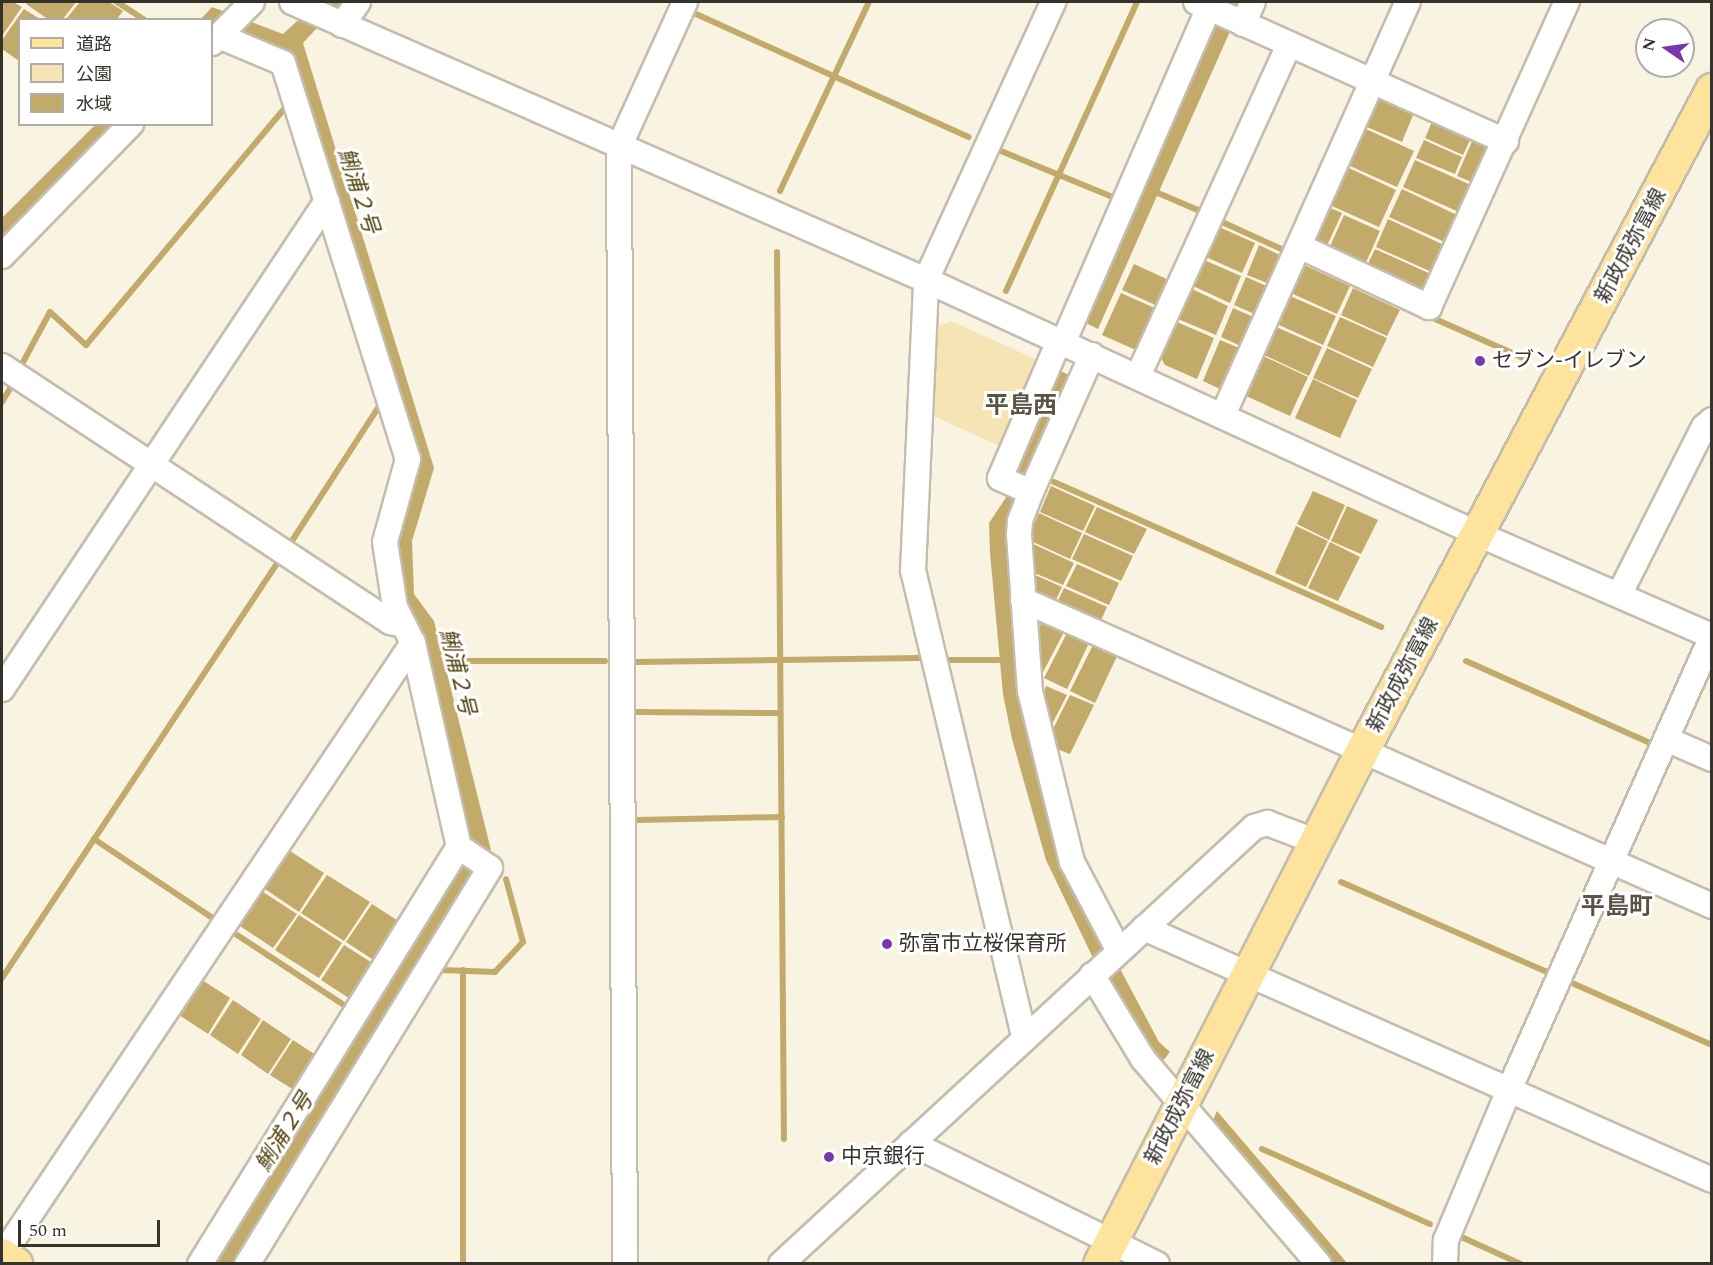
<!DOCTYPE html>
<html>
<head>
<meta charset="utf-8">
<style>
  body { margin:0 }
  #map { position:relative; width:1713px; height:1265px; overflow:hidden; background:#f9f3e2; font-family:Spectral,"Noto Sans JP",serif }
  div>[style] { position:absolute }
  [style*='--x'] { left:calc(var(--x)*1px); top:calc(var(--y)*1px); width:calc(var(--w)*1px); rotate:calc(var(--a)*1deg) }
  .green>* { inset:0; background:#f7e4b4 }
  .water>* { inset:0; background:#c2aa6b }
  .stream>* { height:6px; margin:-3px; padding:0 3px; transform-origin:3px; border-radius:3px; background:#c2aa6b }
  .roads { filter:drop-shadow(2px 0 #c4bdad) drop-shadow(-2px 0 #c4bdad) drop-shadow(0 2px #c4bdad) drop-shadow(0 -2px #c4bdad) }
  .minor>* { height:24px; margin:-12px; padding:0 12px; transform-origin:12px; border-radius:12px; background:#fff }
  .major>* { height:32px; margin:-16px; padding:0 16px; transform-origin:16px; border-radius:16px; background:#fee39d }
  .dots>* { width:16px; height:16px; translate:-50% -50%; box-sizing:border-box; border:3px solid #fff; border-radius:50% }
  span { translate:-50% -50%; white-space:nowrap; text-align:center; line-height:1.15; -webkit-text-stroke:6px #fff; paint-order:stroke }
  .street-label { font-size:21px; color:#35322b }
  .poi-label { font-size:21px; color:#35322b }
  .left { translate:0 -50%; text-align:left }
  .water-label { font-size:22px; color:#554412; font-style:italic }
  .quarter-label { font-size:24px; color:#5a5446; font-weight:700 }
  .frame { position:absolute; inset:0; border:3px solid #35322b; pointer-events:none }
  .legend { position:absolute; left:18px; top:18px; width:195px; height:108px; box-sizing:border-box; background:#fff; border:2px solid #aeadaa; margin:0; padding:8px 10px; list-style:none; font-size:18px; color:#35322b }
  .legend li { display:flex; align-items:center; gap:12px; height:30px }
  .legend b { width:30px; border:2px solid #aeadaa }
  .north { position:absolute; left:1635px; top:18px; width:60px; height:60px; box-sizing:border-box; background:#fff; border:2px solid #aeadaa; border-radius:50%; rotate:283deg; font-size:16px; font-weight:700; line-height:24px; text-align:center; color:#35322b }
  .north::after { content:''; display:block; margin:auto; width:21px; height:27px; background:#7837ab; clip-path:polygon(50% 0,100% 100%,50% 72%,0 100%) }
  .scale { position:absolute; left:18px; top:1220px; width:142px; height:27px; box-sizing:border-box; border:3px solid #35322b; border-top:0; padding-left:8px; font-size:18px; line-height:21px; white-space:nowrap; color:#35322b; -webkit-text-stroke:4px #fff; paint-order:stroke }
</style>
</head>
<body>
<div id="map">
  <div class="green">
    <div style="clip-path:polygon(951px 321px,1044px 363px,1006px 449px,931px 415px,936px 327px)"></div>
  </div>
  <div class="water">
    <div style="clip-path:polygon(2px 2px,13px 2px,22px 7px,2px 36px)"></div>
    <div style="clip-path:polygon(28px 2px,76px 2px,63px 19px,49px 20px,26px 4px)"></div>
    <div style="clip-path:polygon(80px 2px,109px 2px,123px 11px,117px 19px,66px 19px)"></div>
    <div style="clip-path:polygon(318px 2px,341px 2px,303px 43px,434px 468px,412px 541px,414px 594px,434px 621px,491px 850px,489px 858px,235px 1264px,215px 1263px,470px 844px,401px 600px,397px 540px,416px 468px,289px 55px,212px 31px,212px 20px,200px 20px,212px 7px,283px 34px)"></div>
    <div style="clip-path:polygon(1226px 2px,1243px 2px,1098px 329px,1084px 322px)"></div>
    <div style="clip-path:polygon(24px 9px,40px 19px,20px 20px,19px 61px,2px 49px,2px 40px)"></div>
    <div style="clip-path:polygon(1379px 100px,1414px 113px,1402px 142px,1367px 127px)"></div>
    <div style="clip-path:polygon(1432px 122px,1471px 138px,1463px 155px,1425px 138px)"></div>
    <div style="clip-path:polygon(95px 125px,119px 125px,2px 242px,2px 218px)"></div>
    <div style="clip-path:polygon(1366px 129px,1414px 151px,1397px 187px,1350px 166px)"></div>
    <div style="clip-path:polygon(1473px 139px,1486px 145px,1489px 149px,1474px 183px,1457px 176px)"></div>
    <div style="clip-path:polygon(1424px 140px,1462px 157px,1455px 174px,1416px 158px)"></div>
    <div style="clip-path:polygon(1415px 160px,1473px 186px,1461px 213px,1403px 187px)"></div>
    <div style="clip-path:polygon(1349px 168px,1396px 190px,1379px 227px,1332px 206px)"></div>
    <div style="clip-path:polygon(1402px 189px,1459px 216px,1447px 243px,1389px 217px)"></div>
    <div style="clip-path:polygon(1330px 208px,1342px 213px,1325px 250px,1318px 247px,1316px 240px)"></div>
    <div style="clip-path:polygon(1344px 215px,1380px 231px,1364px 267px,1328px 251px)"></div>
    <div style="clip-path:polygon(1388px 219px,1446px 246px,1434px 273px,1376px 247px)"></div>
    <div style="clip-path:polygon(1219px 227px,1255px 243px,1242px 273px,1206px 257px)"></div>
    <div style="clip-path:polygon(1259px 245px,1284px 257px,1272px 285px,1247px 275px)"></div>
    <div style="clip-path:polygon(1375px 249px,1433px 275px,1428px 288px,1421px 291px,1366px 268px)"></div>
    <div style="clip-path:polygon(1204px 260px,1241px 276px,1230px 303px,1193px 286px)"></div>
    <div style="clip-path:polygon(1134px 264px,1171px 281px,1160px 307px,1122px 290px)"></div>
    <div style="clip-path:polygon(1304px 265px,1350px 286px,1337px 314px,1291px 293px)"></div>
    <div style="clip-path:polygon(1246px 277px,1271px 288px,1259px 316px,1234px 305px)"></div>
    <div style="clip-path:polygon(1353px 288px,1400px 310px,1387px 336px,1341px 315px)"></div>
    <div style="clip-path:polygon(1192px 289px,1228px 306px,1216px 335px,1178px 319px)"></div>
    <div style="clip-path:polygon(1121px 293px,1159px 310px,1138px 351px,1102px 335px)"></div>
    <div style="clip-path:polygon(1290px 296px,1336px 316px,1323px 345px,1277px 324px)"></div>
    <div style="clip-path:polygon(1233px 308px,1258px 319px,1245px 348px,1221px 337px)"></div>
    <div style="clip-path:polygon(1340px 317px,1387px 338px,1373px 367px,1327px 346px)"></div>
    <div style="clip-path:polygon(1177px 322px,1214px 338px,1197px 379px,1165px 365px,1161px 358px)"></div>
    <div style="clip-path:polygon(1276px 327px,1322px 347px,1309px 376px,1264px 355px)"></div>
    <div style="clip-path:polygon(1220px 340px,1244px 350px,1222px 390px,1203px 381px)"></div>
    <div style="clip-path:polygon(1327px 348px,1372px 369px,1358px 398px,1313px 378px)"></div>
    <div style="clip-path:polygon(1263px 356px,1308px 377px,1290px 416px,1246px 396px)"></div>
    <div style="clip-path:polygon(1060px 371px,1074px 377px,1011px 521px,1021px 692px,1107px 948px,1093px 958px,1046px 860px,1012px 739px,1003px 694px,990px 553px,989px 523px,1009px 493px)"></div>
    <div style="clip-path:polygon(1313px 379px,1357px 400px,1340px 438px,1295px 418px)"></div>
    <div style="clip-path:polygon(1051px 486px,1095px 506px,1083px 531px,1040px 512px)"></div>
    <div style="clip-path:polygon(1313px 491px,1345px 505px,1329px 540px,1297px 524px)"></div>
    <div style="clip-path:polygon(1347px 506px,1378px 520px,1361px 554px,1331px 541px)"></div>
    <div style="clip-path:polygon(1097px 507px,1147px 529px,1134px 554px,1085px 532px)"></div>
    <div style="clip-path:polygon(1039px 513px,1082px 533px,1070px 559px,1031px 541px,1030px 534px)"></div>
    <div style="clip-path:polygon(1296px 526px,1328px 541px,1306px 587px,1275px 573px)"></div>
    <div style="clip-path:polygon(1084px 534px,1133px 556px,1121px 581px,1072px 559px)"></div>
    <div style="clip-path:polygon(1330px 542px,1360px 557px,1338px 601px,1308px 588px)"></div>
    <div style="clip-path:polygon(1031px 543px,1074px 563px,1063px 585px,1032px 572px)"></div>
    <div style="clip-path:polygon(1077px 564px,1119px 583px,1109px 605px,1066px 586px)"></div>
    <div style="clip-path:polygon(1033px 574px,1062px 587px,1052px 608px,1034px 600px)"></div>
    <div style="clip-path:polygon(1064px 588px,1107px 607px,1097px 629px,1054px 609px)"></div>
    <div style="clip-path:polygon(1043px 619px,1065px 630px,1042px 674px,1039px 672px,1037px 633px)"></div>
    <div style="clip-path:polygon(1068px 631px,1090px 641px,1067px 689px,1044px 678px)"></div>
    <div style="clip-path:polygon(1094px 643px,1118px 654px,1095px 703px,1070px 691px)"></div>
    <div style="clip-path:polygon(1046px 686px,1067px 695px,1052px 724px,1048px 723px,1042px 697px)"></div>
    <div style="clip-path:polygon(1070px 695px,1094px 705px,1070px 754px,1057px 749px,1051px 733px)"></div>
    <div style="clip-path:polygon(287px 849px,324px 873px,299px 912px,262px 887px)"></div>
    <div style="clip-path:polygon(327px 875px,370px 902px,344px 941px,301px 913px)"></div>
    <div style="clip-path:polygon(260px 890px,297px 914px,273px 948px,237px 924px)"></div>
    <div style="clip-path:polygon(372px 904px,403px 924px,378px 963px,346px 942px)"></div>
    <div style="clip-path:polygon(299px 915px,342px 943px,319px 978px,275px 950px)"></div>
    <div style="clip-path:polygon(344px 945px,377px 966px,355px 1002px,321px 980px)"></div>
    <div style="clip-path:polygon(1118px 965px,1159px 1042px,1170px 1052px,1159px 1066px,1104px 980px)"></div>
    <div style="clip-path:polygon(199px 978px,230px 998px,208px 1034px,176px 1013px)"></div>
    <div style="clip-path:polygon(233px 1000px,261px 1019px,238px 1054px,210px 1035px)"></div>
    <div style="clip-path:polygon(263px 1020px,291px 1039px,268px 1074px,241px 1055px)"></div>
    <div style="clip-path:polygon(293px 1040px,319px 1057px,297px 1092px,270px 1075px)"></div>
    <div style="clip-path:polygon(1217px 1111px,1347px 1263px,1328px 1263px,1211px 1124px)"></div>
  </div>
  <div class="stream">
    <div style="--x:117;--y:2;--w:33;--a:33"></div>
    <div style="--x:696;--y:14;--w:299;--a:24.3"></div>
    <div style="--x:1001;--y:151;--w:118;--a:22.4"></div>
    <div style="--x:1151;--y:190;--w:53;--a:23.2"></div>
    <div style="--x:780;--y:191;--w:209;--a:-64.8"></div>
    <div style="--x:1222;--y:222;--w:70;--a:24.4"></div>
    <div style="--x:777;--y:252;--w:887;--a:89.55"></div>
    <div style="--x:1006;--y:291;--w:317;--a:-65.6"></div>
    <div style="--x:1426;--y:315;--w:111;--a:23.8"></div>
    <div style="--x:21;--y:366;--w:61;--a:-61.8"></div>
    <div style="--x:50;--y:312;--w:49;--a:42.5"></div>
    <div style="--x:86;--y:345;--w:314;--a:-50"></div>
    <div style="--x:2;--y:402;--w:21;--a:-59"></div>
    <div style="--x:1054;--y:482;--w:358;--a:23.9"></div>
    <div style="--x:288;--y:547;--w:169;--a:-57.1"></div>
    <div style="--x:949;--y:660;--w:51;--a:0"></div>
    <div style="--x:452;--y:661;--w:153;--a:0"></div>
    <div style="--x:1466;--y:661;--w:207;--a:24"></div>
    <div style="--x:636;--y:662;--w:283;--a:-0.8"></div>
    <div style="--x:636;--y:712;--w:144;--a:0.4"></div>
    <div style="--x:637;--y:820;--w:145;--a:-1.2"></div>
    <div style="--x:94;--y:839;--w:148;--a:33.7"></div>
    <div style="--x:1341;--y:882;--w:225;--a:23.6"></div>
    <div style="--x:234;--y:933;--w:135;--a:33.2"></div>
    <div style="--x:441;--y:970;--w:54;--a:2.1"></div>
    <div style="--x:495;--y:972;--w:41;--a:-47"></div>
    <div style="--x:523;--y:942;--w:65;--a:-105.1"></div>
    <div style="--x:463;--y:970;--w:294;--a:90"></div>
    <div style="--x:2;--y:978;--w:503;--a:-56.44"></div>
    <div style="--x:1572;--y:983;--w:153;--a:23.9"></div>
    <div style="--x:1262;--y:1149;--w:184;--a:24.1"></div>
    <div style="--x:1457;--y:1235;--w:70;--a:24.4"></div>
  </div>
  <div class="roads">
    <div class="minor">
      <div style="--x:292;--y:2;--w:692;--a:23.68"></div>
      <div style="--x:926;--y:280;--w:608;--a:24.71"></div>
      <div style="--x:1478;--y:534;--w:255;--a:23.6"></div>
      <div style="--x:1196;--y:2;--w:340;--a:24.2"></div>
      <div style="--x:1243;--y:24;--w:24;--a:-66"></div>
      <div style="--x:342;--y:25;--w:28;--a:-55"></div>
      <div style="--x:219;--y:36;--w:69;--a:22.9"></div>
      <div style="--x:283;--y:63;--w:415;--a:72.5"></div>
      <div style="--x:408;--y:459;--w:86;--a:105.5"></div>
      <div style="--x:385;--y:542;--w:66;--a:81.3"></div>
      <div style="--x:395;--y:607;--w:40;--a:63.4"></div>
      <div style="--x:413;--y:643;--w:209;--a:77.3"></div>
      <div style="--x:459;--y:847;--w:37;--a:34"></div>
      <div style="--x:490;--y:868;--w:465;--a:121.5"></div>
      <div style="--x:212;--y:43;--w:57;--a:-45.7"></div>
      <div style="--x:1299;--y:246;--w:144;--a:25.1"></div>
      <div style="--x:1429;--y:307;--w:335;--a:-65.7"></div>
      <div style="--x:2;--y:256;--w:185;--a:-45.7"></div>
      <div style="--x:1063;--y:343;--w:372;--a:-66.5"></div>
      <div style="--x:1092;--y:355;--w:150;--a:114"></div>
      <div style="--x:1031;--y:492;--w:31;--a:111"></div>
      <div style="--x:1020;--y:521;--w:13;--a:94"></div>
      <div style="--x:1019;--y:534;--w:157;--a:86"></div>
      <div style="--x:1030;--y:691;--w:176;--a:76.2"></div>
      <div style="--x:1072;--y:862;--w:101;--a:62.2"></div>
      <div style="--x:2;--y:366;--w:465;--a:33.4"></div>
      <div style="--x:390;--y:622;--w:14;--a:12"></div>
      <div style="--x:1138;--y:376;--w:365;--a:-65.5"></div>
      <div style="--x:1223;--y:415;--w:453;--a:-65.9"></div>
      <div style="--x:1031;--y:492;--w:34;--a:-156"></div>
      <div style="--x:1000;--y:478;--w:149;--a:-66.7"></div>
      <div style="--x:1619;--y:595;--w:188;--a:-63.2"></div>
      <div style="--x:1704;--y:427;--w:11;--a:-41"></div>
      <div style="--x:1023;--y:600;--w:754;--a:23.95"></div>
      <div style="--x:2;--y:689;--w:586;--a:-56.34"></div>
      <div style="--x:1666;--y:739;--w:50;--a:23.5"></div>
      <div style="--x:1144;--y:928;--w:621;--a:23.93"></div>
      <div style="--x:1092;--y:975;--w:98;--a:58.7"></div>
      <div style="--x:1143;--y:1059;--w:270;--a:49.4"></div>
      <div style="--x:1024;--y:1036;--w:478;--a:-103.4"></div>
      <div style="--x:913;--y:571;--w:291;--a:-87.4"></div>
      <div style="--x:926;--y:280;--w:306;--a:-65.4"></div>
      <div style="--x:911;--y:1143;--w:274;--a:26.2"></div>
      <div style="--x:2;--y:1256;--w:738;--a:-56.16"></div>
      <div style="--x:200;--y:1264;--w:491;--a:-58.2"></div>
      <div style="--x:625;--y:1264;--w:1117;--a:-90.31"></div>
      <div style="--x:619;--y:147;--w:159;--a:-65.5"></div>
      <div style="--x:781;--y:1264;--w:644;--a:-42.73"></div>
      <div style="--x:1254;--y:827;--w:14;--a:-17"></div>
      <div style="--x:1267;--y:823;--w:53;--a:20.8"></div>
      <div style="--x:1445;--y:1264;--w:24;--a:-88"></div>
      <div style="--x:1446;--y:1240;--w:163;--a:-67.2"></div>
      <div style="--x:1509;--y:1090;--w:497;--a:-65.9"></div>
    </div>
    <div class="major">
      <div style="--x:2;--y:1255;--w:17;--a:33"></div>
      <div style="--x:1100;--y:1264;--w:575;--a:-62.9"></div>
      <div style="--x:1362;--y:752;--w:749;--a:-62.13"></div>
    </div>
  </div>
  <div class="dots">
    <div style="left:1480px;top:361px;background:#7837ab"></div>
    <div style="left:887px;top:944px;background:#7837ab"></div>
    <div style="left:829px;top:1157px;background:#7837ab"></div>
  </div>
  <div class="street-label">
    <span style="left:1631px;top:246px;rotate:-62deg">新政成弥富線</span>
    <span style="left:1403px;top:675px;rotate:-62deg">新政成弥富線</span>
    <span style="left:1180px;top:1107px;rotate:-63deg">新政成弥富線</span>
  </div>
  <div class="poi-label">
    <span class="left" style="left:1492px;top:361px">セブン-イレブン</span>
    <span class="left" style="left:899px;top:944px">弥富市立桜保育所</span>
    <span class="left" style="left:841px;top:1157px">中京銀行</span>
  </div>
  <div class="water-label">
    <span style="left:358px;top:191px;rotate:72deg">鯏浦２号</span>
    <span style="left:457px;top:672px;rotate:76deg">鯏浦２号</span>
    <span style="left:285px;top:1132px;rotate:-58deg">鯏浦２号</span>
  </div>
  <div class="quarter-label">
    <span style="left:1021px;top:407px">平島西</span>
    <span style="left:1617px;top:908px">平島町</span>
  </div>
  <div class="frame"></div>
  <ul class="legend">
  <li><b style="height:8px;background:#fee39d"></b>道路</li>
  <li><b style="height:16px;background:#f7e4b4"></b>公園</li>
  <li><b style="height:16px;background:#c2aa6b"></b>水域</li>
  </ul>
  <div class="north">N</div>
  <div class="scale">50 m</div>
</div>
</body>
</html>
